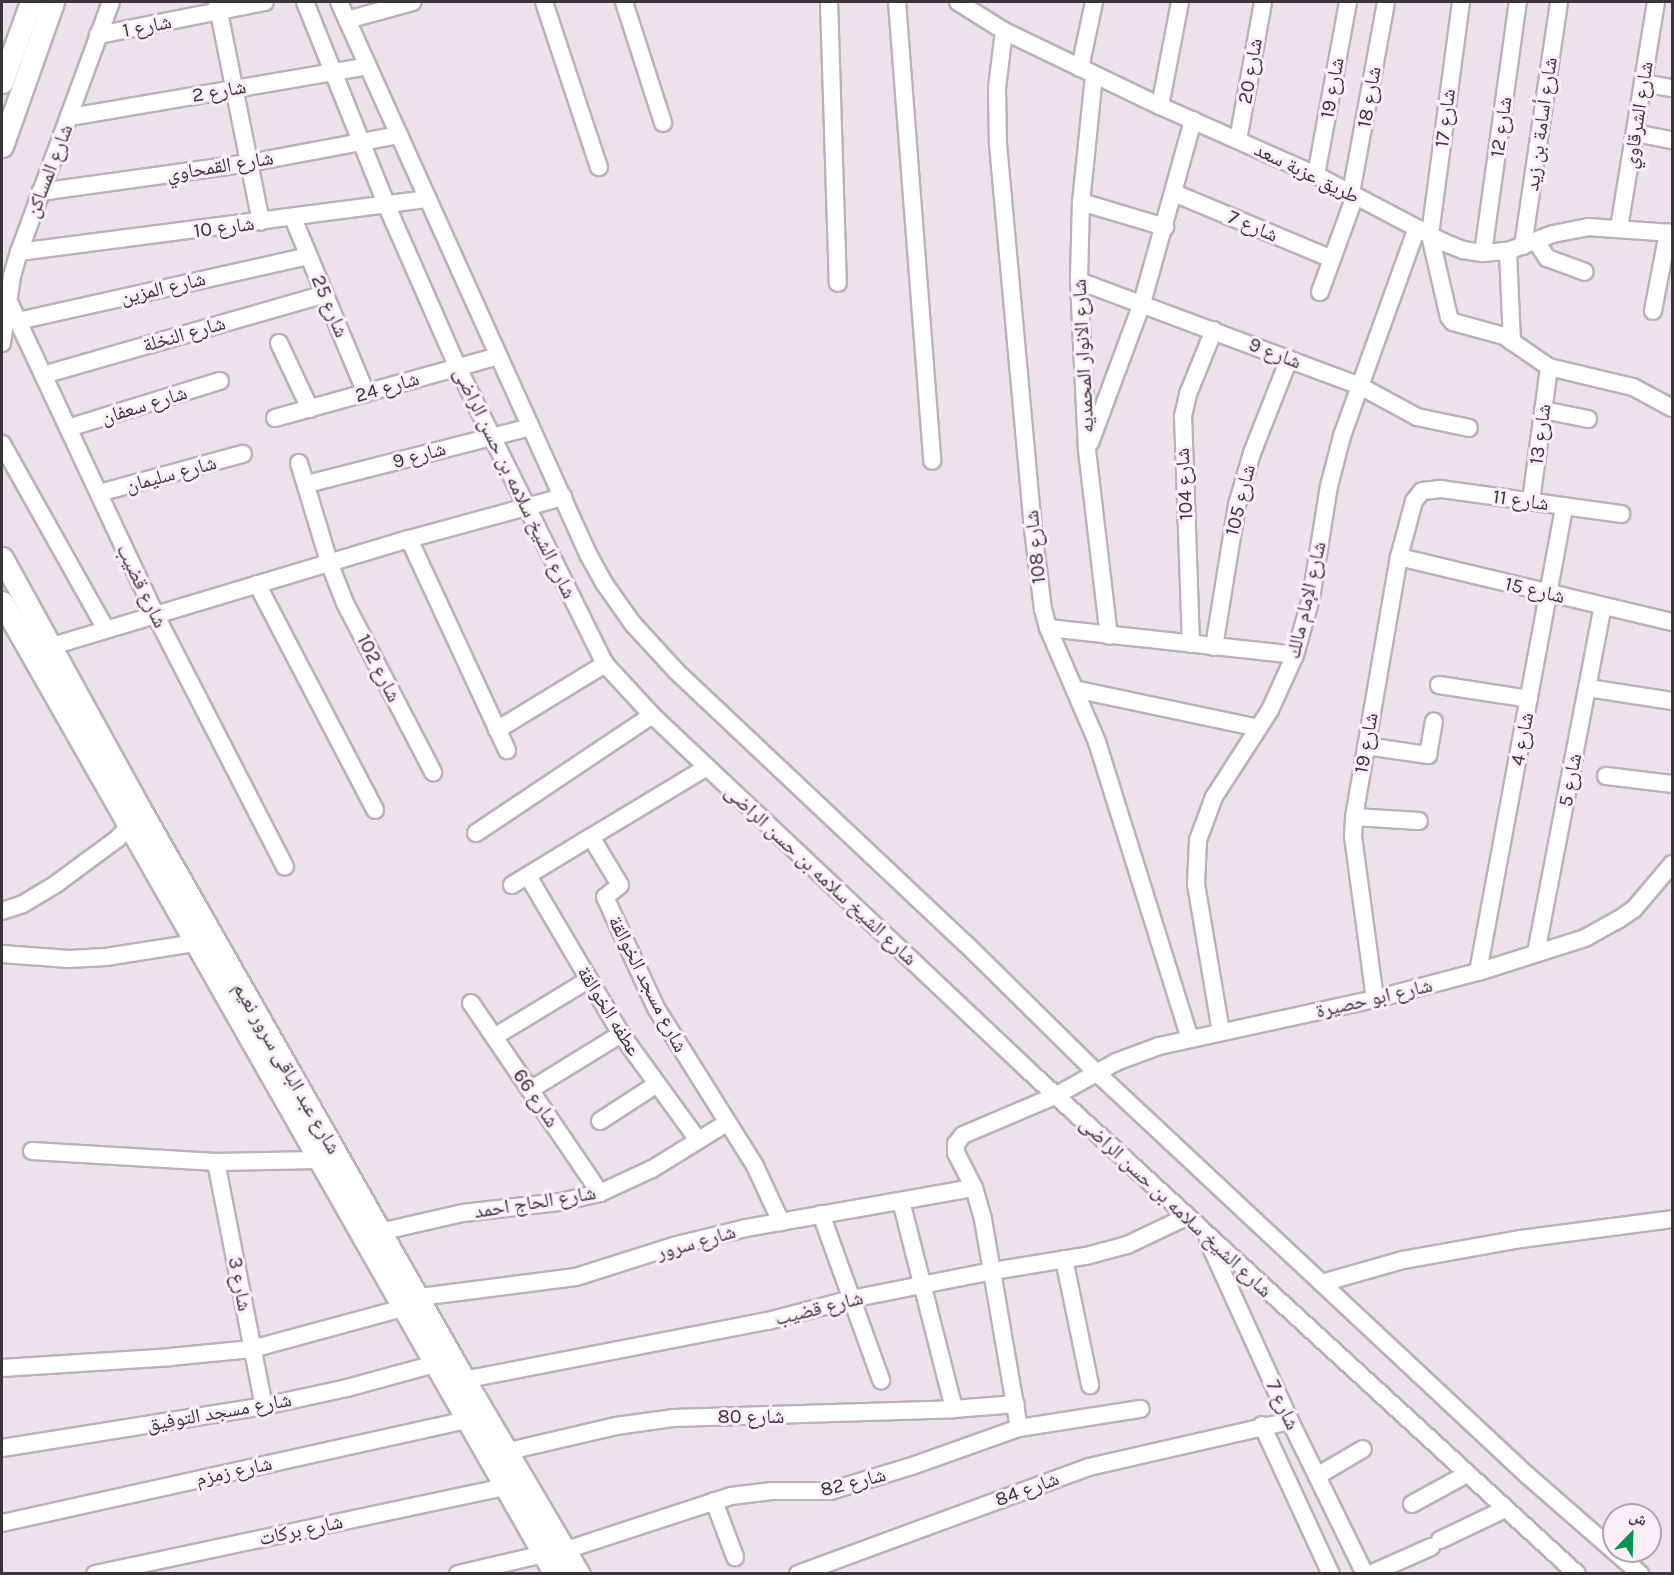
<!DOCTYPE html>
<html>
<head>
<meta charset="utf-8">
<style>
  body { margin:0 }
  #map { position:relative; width:1674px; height:1575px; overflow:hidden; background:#ede2ea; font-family:Karla,"Noto Naskh Arabic",sans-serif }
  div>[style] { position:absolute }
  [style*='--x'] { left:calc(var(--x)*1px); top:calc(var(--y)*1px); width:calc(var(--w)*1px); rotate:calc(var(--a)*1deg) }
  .roads { filter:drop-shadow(2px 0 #bbb1b8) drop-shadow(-2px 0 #bbb1b8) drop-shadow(0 2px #bbb1b8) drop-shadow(0 -2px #bbb1b8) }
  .minor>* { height:16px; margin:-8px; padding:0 8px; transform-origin:8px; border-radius:8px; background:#fff }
  .tertiary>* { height:21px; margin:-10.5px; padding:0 10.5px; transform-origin:10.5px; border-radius:10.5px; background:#fff }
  span { translate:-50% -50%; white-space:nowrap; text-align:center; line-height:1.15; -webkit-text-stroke:6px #faeff7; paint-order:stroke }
  .street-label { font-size:20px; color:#393538 }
  .frame { position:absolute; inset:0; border:3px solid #393538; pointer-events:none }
  .north { position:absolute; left:1602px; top:1503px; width:60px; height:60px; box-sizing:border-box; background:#faeff7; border:2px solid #ada5ab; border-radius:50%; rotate:23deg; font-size:16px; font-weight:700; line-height:24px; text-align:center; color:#393538 }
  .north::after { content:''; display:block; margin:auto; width:21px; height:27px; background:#069353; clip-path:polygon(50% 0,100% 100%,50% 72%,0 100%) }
</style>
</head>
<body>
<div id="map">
  <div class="roads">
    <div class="minor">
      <div style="--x:217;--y:2;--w:224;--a:78.7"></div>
      <div style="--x:305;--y:2;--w:218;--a:68.1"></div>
      <div style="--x:386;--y:204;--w:177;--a:66.3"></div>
      <div style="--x:457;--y:366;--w:333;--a:63.6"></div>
      <div style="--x:605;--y:664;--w:69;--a:47.3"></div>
      <div style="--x:652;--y:715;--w:517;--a:43.35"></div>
      <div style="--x:1028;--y:1070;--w:745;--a:42.55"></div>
      <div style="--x:339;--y:2;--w:606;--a:65.72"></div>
      <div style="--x:588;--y:554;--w:33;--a:61"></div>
      <div style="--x:604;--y:583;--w:50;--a:54.7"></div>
      <div style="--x:633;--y:624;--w:64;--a:47.5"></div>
      <div style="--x:676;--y:671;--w:398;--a:43.3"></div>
      <div style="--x:966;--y:944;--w:182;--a:44.6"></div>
      <div style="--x:1096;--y:1072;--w:590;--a:43.08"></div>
      <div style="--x:1527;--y:1475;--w:116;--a:41.1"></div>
      <div style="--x:544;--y:2;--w:174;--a:71.6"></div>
      <div style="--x:624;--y:2;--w:127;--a:72.1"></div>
      <div style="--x:829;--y:2;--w:281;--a:88.2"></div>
      <div style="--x:897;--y:2;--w:460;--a:85.6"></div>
      <div style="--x:958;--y:2;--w:54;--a:32.2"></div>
      <div style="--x:1004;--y:31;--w:173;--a:25.7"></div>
      <div style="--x:1160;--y:106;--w:171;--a:23.9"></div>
      <div style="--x:1316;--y:175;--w:144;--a:27.8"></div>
      <div style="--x:1443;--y:242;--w:22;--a:22"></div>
      <div style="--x:1463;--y:250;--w:20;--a:9"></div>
      <div style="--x:1483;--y:253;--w:25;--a:-5"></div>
      <div style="--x:1508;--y:251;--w:48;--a:-20.7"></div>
      <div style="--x:1553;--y:234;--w:36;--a:-11"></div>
      <div style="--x:1588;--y:227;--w:84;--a:4.1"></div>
      <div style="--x:1461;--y:2;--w:235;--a:97.6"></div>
      <div style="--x:1430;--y:235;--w:84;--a:77"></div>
      <div style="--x:1449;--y:317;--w:6;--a:51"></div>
      <div style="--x:1453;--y:322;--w:53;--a:15.4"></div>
      <div style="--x:1504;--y:336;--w:55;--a:34.6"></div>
      <div style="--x:1549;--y:367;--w:86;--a:13.4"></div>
      <div style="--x:1633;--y:387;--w:44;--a:28.3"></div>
      <div style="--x:347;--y:20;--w:68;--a:-15.3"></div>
      <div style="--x:1004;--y:31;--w:57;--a:97"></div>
      <div style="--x:997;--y:88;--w:56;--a:89"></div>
      <div style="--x:998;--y:144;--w:379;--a:84.8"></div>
      <div style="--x:1032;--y:521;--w:89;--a:82.9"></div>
      <div style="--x:1043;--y:609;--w:20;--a:75"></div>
      <div style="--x:1048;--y:628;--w:124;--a:66.7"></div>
      <div style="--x:1097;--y:742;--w:311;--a:72.6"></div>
      <div style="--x:98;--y:35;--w:170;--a:-11.2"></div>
      <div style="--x:1080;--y:68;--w:67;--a:-78"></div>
      <div style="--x:1094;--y:75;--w:128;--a:95.8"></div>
      <div style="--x:1081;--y:202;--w:79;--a:91.5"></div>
      <div style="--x:1079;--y:281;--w:169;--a:87.3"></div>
      <div style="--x:1087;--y:450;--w:187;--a:83.3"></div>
      <div style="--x:1643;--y:83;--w:29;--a:10"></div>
      <div style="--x:1160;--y:106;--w:106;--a:-79.1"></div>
      <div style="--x:70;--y:117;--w:302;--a:-9.7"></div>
      <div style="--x:1635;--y:133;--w:38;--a:11"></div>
      <div style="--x:1238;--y:140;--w:140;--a:-79.7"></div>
      <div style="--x:1316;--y:175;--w:176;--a:-79.5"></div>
      <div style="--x:40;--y:192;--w:211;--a:-7.9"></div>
      <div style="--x:249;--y:163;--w:153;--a:-10.6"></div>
      <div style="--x:1174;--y:193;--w:171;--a:22.7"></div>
      <div style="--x:1351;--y:193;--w:194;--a:-79.6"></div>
      <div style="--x:1081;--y:202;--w:88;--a:16.6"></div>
      <div style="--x:293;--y:218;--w:190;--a:67.4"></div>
      <div style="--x:1619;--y:228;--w:229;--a:-80.7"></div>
      <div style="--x:1536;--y:241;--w:20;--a:57"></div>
      <div style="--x:1547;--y:258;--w:40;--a:20.2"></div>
      <div style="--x:1523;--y:246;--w:247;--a:-81.6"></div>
      <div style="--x:1508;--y:251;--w:91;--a:87.5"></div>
      <div style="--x:19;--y:252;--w:412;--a:-7.4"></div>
      <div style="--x:1483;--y:253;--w:253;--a:-82.1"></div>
      <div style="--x:1079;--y:281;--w:300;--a:20.5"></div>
      <div style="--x:1360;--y:386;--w:65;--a:28.5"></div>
      <div style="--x:1417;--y:417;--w:53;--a:11.9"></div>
      <div style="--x:1320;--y:292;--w:102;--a:-70"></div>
      <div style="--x:8;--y:300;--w:347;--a:64.9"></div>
      <div style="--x:155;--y:614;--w:284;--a:62.8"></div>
      <div style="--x:1653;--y:311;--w:80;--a:-79.2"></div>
      <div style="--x:18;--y:321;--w:298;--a:-12.6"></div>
      <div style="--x:2;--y:343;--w:68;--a:-81.5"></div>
      <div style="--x:12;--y:276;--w:25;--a:-74"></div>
      <div style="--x:19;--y:252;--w:266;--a:-69.8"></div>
      <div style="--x:279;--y:343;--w:73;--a:64.8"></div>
      <div style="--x:43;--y:375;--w:293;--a:-16"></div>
      <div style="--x:1543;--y:410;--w:46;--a:11.3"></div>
      <div style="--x:275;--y:418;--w:231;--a:-15.5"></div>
      <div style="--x:68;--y:428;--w:159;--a:-17.2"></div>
      <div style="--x:1090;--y:443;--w:149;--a:-69.6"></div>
      <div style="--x:1142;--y:303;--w:190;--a:-74.4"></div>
      <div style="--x:2;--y:444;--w:212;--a:60.7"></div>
      <div style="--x:299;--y:463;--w:103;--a:73.1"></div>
      <div style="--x:329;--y:562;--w:44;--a:68.7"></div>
      <div style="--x:345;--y:603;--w:191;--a:62.5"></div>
      <div style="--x:307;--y:484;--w:231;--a:-14.3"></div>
      <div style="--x:99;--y:493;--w:149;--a:-15.2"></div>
      <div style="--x:1531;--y:501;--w:135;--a:-82.3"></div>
      <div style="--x:409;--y:539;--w:233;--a:65.1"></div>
      <div style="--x:1399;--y:557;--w:281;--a:13.4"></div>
      <div style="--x:257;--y:584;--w:255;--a:62.4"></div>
      <div style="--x:1048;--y:628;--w:248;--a:6.2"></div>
      <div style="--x:1191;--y:644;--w:228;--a:-92"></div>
      <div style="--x:1183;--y:416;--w:23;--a:-77"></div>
      <div style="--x:1188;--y:394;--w:69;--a:-67.9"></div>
      <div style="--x:52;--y:646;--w:373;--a:-16.7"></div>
      <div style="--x:409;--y:539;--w:160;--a:-15.3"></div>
      <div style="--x:1214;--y:647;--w:144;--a:-80.8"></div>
      <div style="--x:1237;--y:505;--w:54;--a:-73.9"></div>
      <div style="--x:1252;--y:453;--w:101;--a:-68.5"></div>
      <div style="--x:1439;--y:685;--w:91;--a:8.8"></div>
      <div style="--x:1588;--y:688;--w:85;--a:8.8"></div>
      <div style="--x:1074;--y:689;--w:189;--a:11.9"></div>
      <div style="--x:497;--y:730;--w:127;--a:-31.4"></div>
      <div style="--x:1366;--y:746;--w:63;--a:8.3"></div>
      <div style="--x:1428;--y:755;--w:34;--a:-80"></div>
      <div style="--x:707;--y:767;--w:135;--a:148.9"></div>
      <div style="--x:591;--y:837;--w:56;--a:58.9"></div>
      <div style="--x:620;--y:885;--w:19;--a:141"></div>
      <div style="--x:605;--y:897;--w:122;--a:65.3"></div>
      <div style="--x:656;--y:1008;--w:186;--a:57.9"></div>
      <div style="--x:755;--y:1166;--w:62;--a:65.1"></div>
      <div style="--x:1606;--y:776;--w:66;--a:6.9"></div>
      <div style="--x:1354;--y:817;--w:65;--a:3.5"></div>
      <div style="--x:476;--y:833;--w:212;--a:-33.8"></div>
      <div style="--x:528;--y:876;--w:183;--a:59.5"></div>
      <div style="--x:621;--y:1034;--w:131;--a:54"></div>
      <div style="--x:512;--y:885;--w:92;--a:-31.3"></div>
      <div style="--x:2;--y:911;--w:22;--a:-18"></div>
      <div style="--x:23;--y:904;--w:39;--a:-31"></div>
      <div style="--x:56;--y:884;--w:76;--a:-36.4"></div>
      <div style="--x:117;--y:839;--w:16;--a:-47"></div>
      <div style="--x:1536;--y:953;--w:353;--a:-79.1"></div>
      <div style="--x:2;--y:954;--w:67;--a:4.3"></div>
      <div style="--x:69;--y:959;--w:37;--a:-3"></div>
      <div style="--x:106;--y:957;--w:89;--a:-9"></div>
      <div style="--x:1478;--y:972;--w:474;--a:-79.5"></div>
      <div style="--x:1375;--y:999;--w:163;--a:-97.7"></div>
      <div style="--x:1353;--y:837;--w:20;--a:-87"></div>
      <div style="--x:1354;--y:817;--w:264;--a:-80.2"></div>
      <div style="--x:1399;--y:557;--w:58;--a:-75"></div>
      <div style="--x:1414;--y:501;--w:13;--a:-51"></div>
      <div style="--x:1422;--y:491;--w:19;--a:-6"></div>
      <div style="--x:1441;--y:489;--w:182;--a:7.9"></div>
      <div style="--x:471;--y:1003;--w:230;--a:55.8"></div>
      <div style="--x:1221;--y:1032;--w:150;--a:-99.6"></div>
      <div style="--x:1196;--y:884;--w:44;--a:-87.4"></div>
      <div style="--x:1198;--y:840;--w:46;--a:-69.6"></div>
      <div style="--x:1214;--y:797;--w:103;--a:-57.2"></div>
      <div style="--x:1270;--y:710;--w:60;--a:-65.6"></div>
      <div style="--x:1295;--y:655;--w:59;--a:-74.3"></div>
      <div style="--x:1311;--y:598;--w:113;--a:-80.9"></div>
      <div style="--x:1329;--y:486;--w:52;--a:-75.4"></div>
      <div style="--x:1342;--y:436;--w:221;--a:-70.2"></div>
      <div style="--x:494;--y:1037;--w:110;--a:-31.2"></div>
      <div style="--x:530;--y:1090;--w:107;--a:-31.6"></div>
      <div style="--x:600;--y:1121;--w:68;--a:-33"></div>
      <div style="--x:32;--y:1151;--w:184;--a:3.4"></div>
      <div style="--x:216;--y:1162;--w:101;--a:-1.1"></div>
      <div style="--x:216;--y:1162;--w:249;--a:78.9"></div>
      <div style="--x:901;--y:1201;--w:215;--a:75.7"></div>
      <div style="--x:821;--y:1214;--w:177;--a:70.1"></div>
      <div style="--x:371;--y:1234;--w:94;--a:-12.9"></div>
      <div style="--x:463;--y:1213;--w:98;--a:-6.5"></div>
      <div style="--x:560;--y:1202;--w:41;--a:-12.7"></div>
      <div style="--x:600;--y:1193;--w:57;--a:-24.8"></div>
      <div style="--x:652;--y:1169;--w:89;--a:-31.7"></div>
      <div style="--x:1208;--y:1241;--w:198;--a:65.5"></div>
      <div style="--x:1290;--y:1421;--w:170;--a:63.9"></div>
      <div style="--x:1064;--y:1259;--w:129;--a:78.3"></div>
      <div style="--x:1322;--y:1283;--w:84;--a:-15.9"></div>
      <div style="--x:1403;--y:1260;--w:120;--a:-10.1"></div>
      <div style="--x:1521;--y:1239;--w:152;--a:-7.5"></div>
      <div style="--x:420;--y:1297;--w:157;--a:-7.3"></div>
      <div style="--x:576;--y:1277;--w:106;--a:-17.6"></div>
      <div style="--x:677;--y:1245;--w:71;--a:-13.8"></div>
      <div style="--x:746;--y:1228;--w:231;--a:-10"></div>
      <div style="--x:2;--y:1368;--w:168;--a:-3.7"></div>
      <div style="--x:170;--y:1357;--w:82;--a:-5.6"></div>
      <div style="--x:252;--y:1349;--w:156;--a:-15.2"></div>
      <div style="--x:453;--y:1382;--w:321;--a:-11"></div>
      <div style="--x:768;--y:1321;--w:86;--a:-14.8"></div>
      <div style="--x:851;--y:1299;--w:145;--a:-11.2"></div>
      <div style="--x:993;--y:1271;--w:94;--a:-9.2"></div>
      <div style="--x:1086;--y:1256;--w:42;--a:-15"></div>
      <div style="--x:1127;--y:1245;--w:65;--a:-25.4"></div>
      <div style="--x:1262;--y:1425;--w:164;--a:65.2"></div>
      <div style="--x:1019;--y:1428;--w:212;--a:-99.8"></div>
      <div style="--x:983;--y:1219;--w:32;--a:-106"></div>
      <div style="--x:974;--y:1188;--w:39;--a:-117"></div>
      <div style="--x:956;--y:1153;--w:9;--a:-90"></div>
      <div style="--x:956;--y:1144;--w:11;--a:-52"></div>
      <div style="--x:963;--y:1135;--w:100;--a:-23"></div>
      <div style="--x:1055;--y:1096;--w:70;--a:-29.1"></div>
      <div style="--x:1116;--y:1062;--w:46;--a:-20.4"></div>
      <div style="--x:1159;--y:1046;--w:221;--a:-12.3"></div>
      <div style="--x:1375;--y:999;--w:106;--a:-14.7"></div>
      <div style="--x:1478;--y:972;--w:112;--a:-17.6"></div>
      <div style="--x:1585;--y:938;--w:38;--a:-29"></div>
      <div style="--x:1618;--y:920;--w:19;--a:-35"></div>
      <div style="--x:1634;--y:909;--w:59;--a:-49.8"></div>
      <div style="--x:2;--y:1448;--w:265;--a:-9.1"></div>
      <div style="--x:264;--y:1406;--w:85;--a:-12.2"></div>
      <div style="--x:347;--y:1388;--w:91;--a:-15.3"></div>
      <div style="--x:496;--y:1454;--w:123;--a:-13.1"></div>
      <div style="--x:616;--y:1426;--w:59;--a:-7.9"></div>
      <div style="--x:674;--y:1418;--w:280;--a:-1.8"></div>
      <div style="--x:954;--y:1409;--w:62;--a:-4.6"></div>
      <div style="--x:1317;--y:1476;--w:53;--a:-30.4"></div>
      <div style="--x:714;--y:1501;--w:60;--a:69.4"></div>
      <div style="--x:1412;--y:1504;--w:63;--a:-28.6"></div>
      <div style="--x:2;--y:1523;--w:476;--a:-12.5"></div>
      <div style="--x:1440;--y:1540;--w:72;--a:-25.5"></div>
      <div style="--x:566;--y:1550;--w:174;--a:-18.1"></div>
      <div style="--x:731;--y:1496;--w:41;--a:-7"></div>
      <div style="--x:772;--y:1491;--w:58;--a:0"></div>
      <div style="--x:830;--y:1491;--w:86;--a:-17"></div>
      <div style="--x:912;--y:1466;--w:114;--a:-19.6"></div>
      <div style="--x:1019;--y:1428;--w:123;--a:-8.9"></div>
      <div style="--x:1614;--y:1551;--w:35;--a:41"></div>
      <div style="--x:95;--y:1574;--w:420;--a:-12"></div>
      <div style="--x:458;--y:1574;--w:88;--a:-13.1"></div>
      <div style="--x:798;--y:1574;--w:310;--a:-20.2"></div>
      <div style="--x:1089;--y:1467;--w:206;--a:-12.9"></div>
      <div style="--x:1370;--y:1574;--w:67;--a:-23.9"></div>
    </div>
    <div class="tertiary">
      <div style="--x:2;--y:82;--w:85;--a:-70.1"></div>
      <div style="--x:2;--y:146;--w:153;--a:-70.5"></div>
      <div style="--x:2;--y:558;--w:286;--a:61.2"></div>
      <div style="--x:140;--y:809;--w:656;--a:60.39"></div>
      <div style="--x:464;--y:1379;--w:226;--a:59.5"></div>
      <div style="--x:2;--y:602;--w:1118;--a:60.36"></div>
    </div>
  </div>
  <div class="street-label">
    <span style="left:147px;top:26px;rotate:-11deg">شارع 1</span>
    <span style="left:1250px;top:71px;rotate:-80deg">شارع 20</span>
    <span style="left:1332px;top:88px;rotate:-80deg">شارع 19</span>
    <span style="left:219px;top:91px;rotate:-10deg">شارع 2</span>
    <span style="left:1369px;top:97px;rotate:-80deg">شارع 18</span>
    <span style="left:1638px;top:115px;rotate:-81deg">شارع الشرقاوي</span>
    <span style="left:1445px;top:118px;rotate:-83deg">شارع 17</span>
    <span style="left:1541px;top:124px;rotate:-82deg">شارع أسامة بن زيد</span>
    <span style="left:1501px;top:127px;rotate:-82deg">شارع 12</span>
    <span style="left:220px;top:166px;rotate:-9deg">شارع القمحاوي</span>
    <span style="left:49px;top:171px;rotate:-69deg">شارع المساكن</span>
    <span style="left:1307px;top:173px;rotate:26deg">طريق عزبة سعد</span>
    <span style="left:1253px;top:226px;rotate:23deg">شارع 7</span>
    <span style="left:224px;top:227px;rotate:-7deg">شارع 10</span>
    <span style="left:163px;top:288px;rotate:-13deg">شارع المزين</span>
    <span style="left:330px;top:306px;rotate:67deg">شارع 25</span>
    <span style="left:184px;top:334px;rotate:-16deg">شارع النخلة</span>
    <span style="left:1275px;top:353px;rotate:21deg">شارع 9</span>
    <span style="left:1083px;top:356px;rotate:-93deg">شارع الانوار المحمديه</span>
    <span style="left:387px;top:387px;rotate:-16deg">شارع 24</span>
    <span style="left:144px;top:405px;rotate:-17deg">شارع سعفان</span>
    <span style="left:1540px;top:434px;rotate:-82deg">شارع 13</span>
    <span style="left:419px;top:455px;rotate:-15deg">شارع 9</span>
    <span style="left:171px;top:474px;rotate:-15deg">شارع سليمان</span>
    <span style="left:515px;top:483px;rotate:64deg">شارع الشيخ سلامه بن حسن الراضى</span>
    <span style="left:1184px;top:484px;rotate:-93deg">شارع 104</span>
    <span style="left:1240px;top:500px;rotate:-76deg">شارع 105</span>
    <span style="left:1521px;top:500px;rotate:8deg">شارع 11</span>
    <span style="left:1035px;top:547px;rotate:-96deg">شارع 108</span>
    <span style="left:142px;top:586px;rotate:64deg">شارع قضيب</span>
    <span style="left:1535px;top:590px;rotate:13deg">شارع 15</span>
    <span style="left:1306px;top:600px;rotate:-77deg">شارع الإمام مالك</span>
    <span style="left:379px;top:668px;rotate:63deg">شارع 102</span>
    <span style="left:1522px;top:739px;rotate:-79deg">شارع 4</span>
    <span style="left:1366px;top:743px;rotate:-80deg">شارع 19</span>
    <span style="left:1570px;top:780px;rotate:-79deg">شارع 5</span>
    <span style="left:821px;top:875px;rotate:43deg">شارع الشيخ سلامه بن حسن الراضى</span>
    <span style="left:648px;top:984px;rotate:63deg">شارع مسجد الخوالقة</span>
    <span style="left:1374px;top:998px;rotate:-13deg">شارع ابو حصيرة</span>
    <span style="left:609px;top:1011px;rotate:58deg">عطفه الخوالقة</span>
    <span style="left:287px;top:1068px;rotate:60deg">شارع عبد الباقى سرور نعيم</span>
    <span style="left:536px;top:1098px;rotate:56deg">شارع 66</span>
    <span style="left:535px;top:1202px;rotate:-9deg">شارع الحاج احمد</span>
    <span style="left:1176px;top:1207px;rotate:43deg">شارع الشيخ سلامه بن حسن الراضى</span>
    <span style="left:696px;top:1242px;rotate:-16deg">شارع سرور</span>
    <span style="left:240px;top:1284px;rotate:79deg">شارع 3</span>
    <span style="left:819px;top:1308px;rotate:-14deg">شارع قضيب</span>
    <span style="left:1283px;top:1405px;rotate:65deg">شارع 7</span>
    <span style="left:219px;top:1412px;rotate:-10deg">شارع مسجد التوفيق</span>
    <span style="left:751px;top:1416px">شارع 80</span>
    <span style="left:234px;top:1471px;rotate:-12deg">شارع زمزم</span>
    <span style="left:853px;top:1482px;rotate:-14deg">شارع 82</span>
    <span style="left:1027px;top:1489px;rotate:-20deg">شارع 84</span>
    <span style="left:301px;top:1530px;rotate:-12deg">شارع بركات</span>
  </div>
  <div class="frame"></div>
  <div class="north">ش</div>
</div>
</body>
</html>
